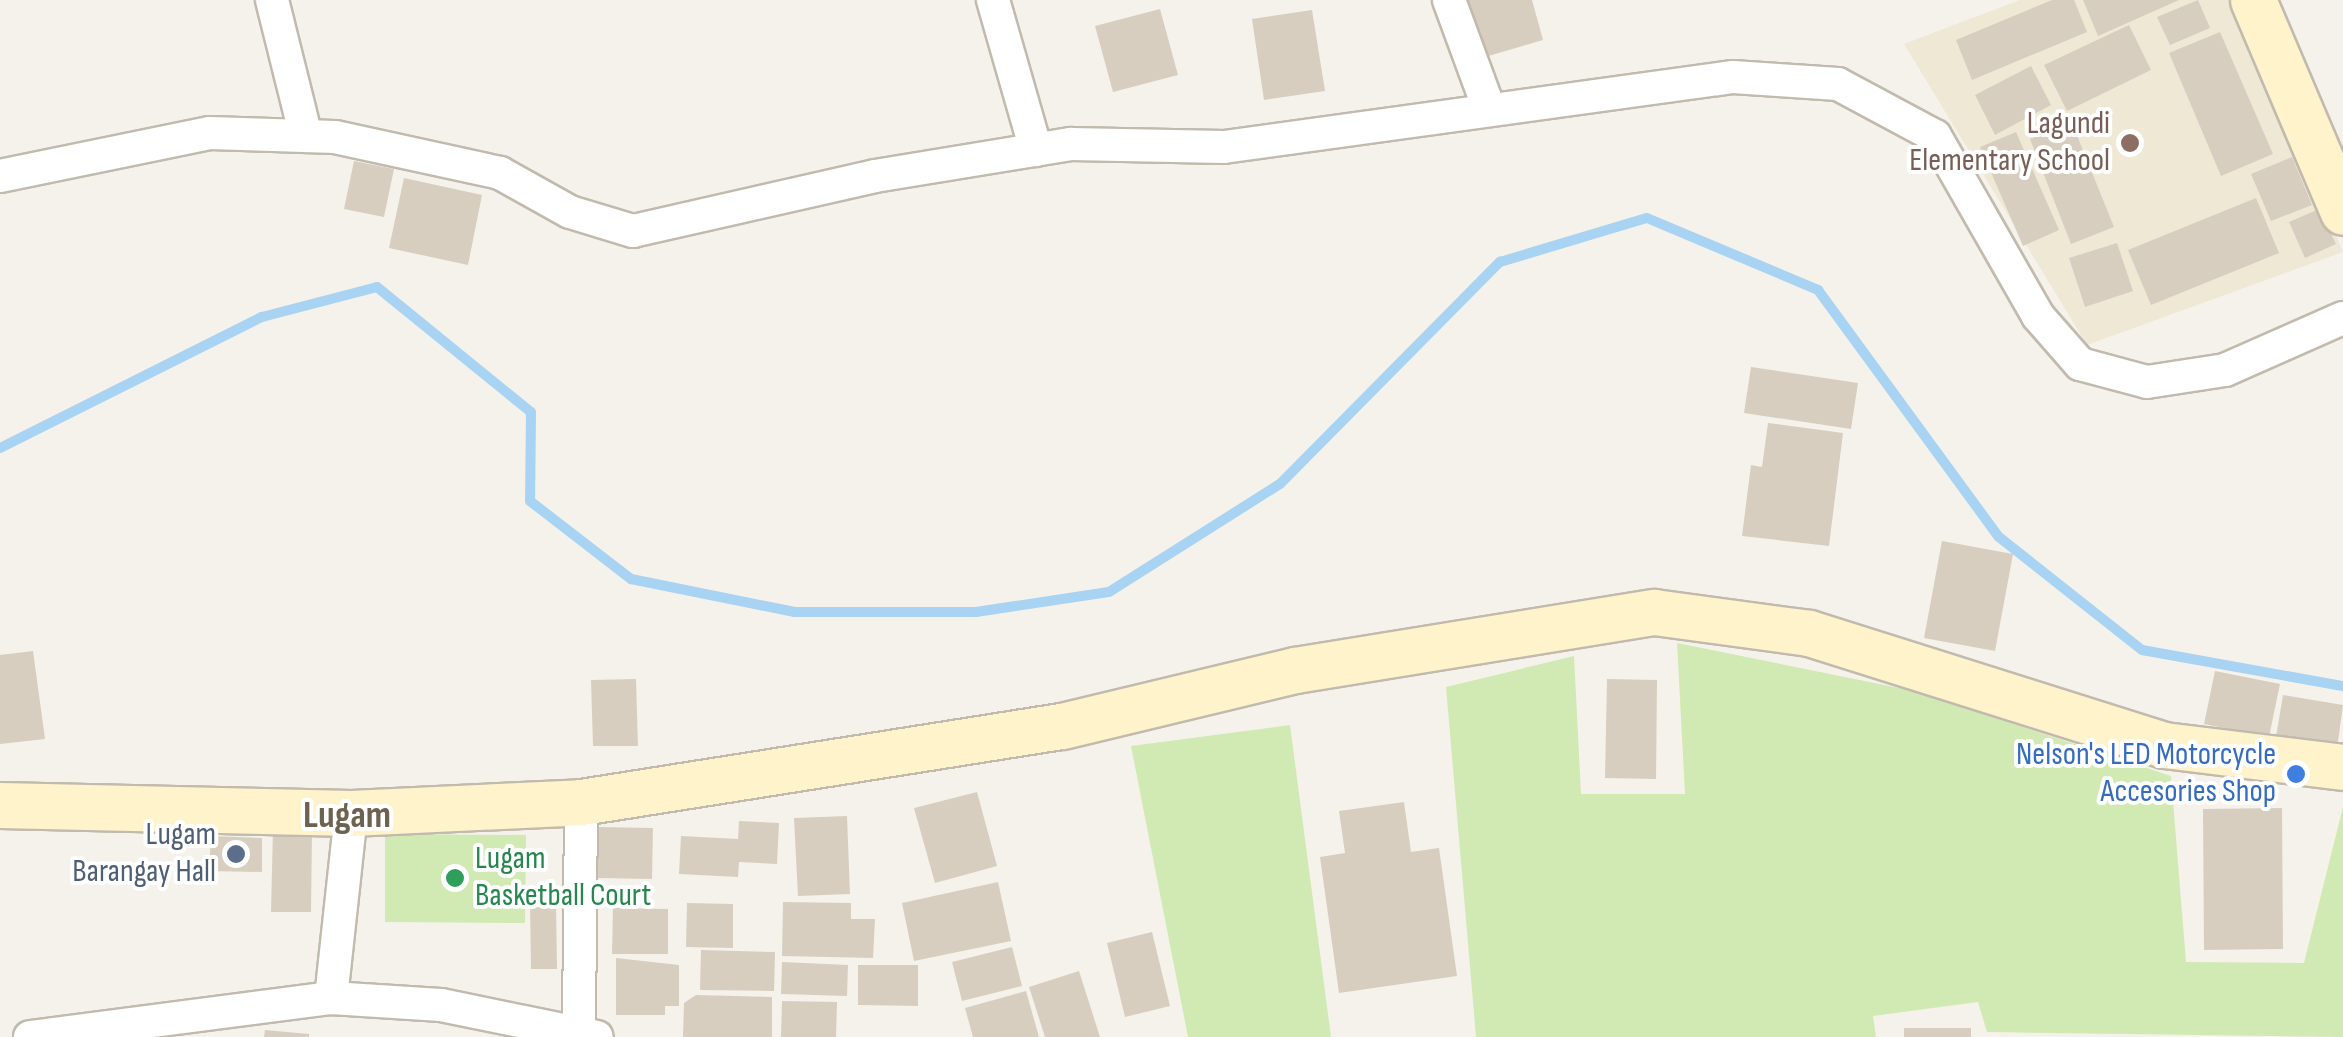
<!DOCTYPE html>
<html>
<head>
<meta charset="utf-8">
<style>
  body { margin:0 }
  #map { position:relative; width:2343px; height:1037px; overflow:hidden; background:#f5f2eb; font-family:"Sofia Sans Condensed",sans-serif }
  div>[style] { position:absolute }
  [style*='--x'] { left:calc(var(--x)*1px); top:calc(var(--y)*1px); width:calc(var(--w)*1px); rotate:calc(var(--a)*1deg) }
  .education>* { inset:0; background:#efe8d5 }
  .green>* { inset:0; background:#d1eab4 }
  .stream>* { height:10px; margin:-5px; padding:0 5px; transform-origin:5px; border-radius:5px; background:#a8d3f2 }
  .building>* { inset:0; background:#d7cec0 }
  .roads { filter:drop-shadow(2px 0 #c1baad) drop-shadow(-2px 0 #c1baad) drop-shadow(0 2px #c1baad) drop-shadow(0 -2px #c1baad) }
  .street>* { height:32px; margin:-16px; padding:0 16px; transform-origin:16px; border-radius:16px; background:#fff }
  .secondary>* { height:45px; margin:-22.5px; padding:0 22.5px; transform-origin:22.5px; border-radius:22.5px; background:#fff3cc }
  .dots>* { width:28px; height:28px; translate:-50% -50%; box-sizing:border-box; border:5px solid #fff; border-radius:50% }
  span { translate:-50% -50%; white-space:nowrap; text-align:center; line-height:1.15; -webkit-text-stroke:8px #fff; paint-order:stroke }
  .education-label { font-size:32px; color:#785e54 }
  .right { translate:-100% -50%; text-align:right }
  .shop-label { font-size:32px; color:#366cbe }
  .service-label { font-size:32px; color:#4e5e75 }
  .leisure-label { font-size:32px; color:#27864d }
  .left { translate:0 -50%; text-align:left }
  .quarter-label { font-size:38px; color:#6d614f; font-weight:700 }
</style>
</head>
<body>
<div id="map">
  <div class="education">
    <div style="clip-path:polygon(2020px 0,2237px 0,2343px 252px,2087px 345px,1904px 44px)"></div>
  </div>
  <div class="green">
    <div style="clip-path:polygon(1677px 643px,1914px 691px,2171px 776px,2186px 962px,2304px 963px,2343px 807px,2343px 1037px,1987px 1032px,1978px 1002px,1873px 1016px,1876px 1037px,1476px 1037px,1446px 687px,1574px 656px,1581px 794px,1685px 794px)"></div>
    <div style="clip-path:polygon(1290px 725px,1331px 1037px,1188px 1037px,1131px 746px)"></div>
    <div style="clip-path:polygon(385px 834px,526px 835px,525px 923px,385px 922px)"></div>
  </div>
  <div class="stream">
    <div style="--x:0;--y:448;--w:293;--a:-26.6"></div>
    <div style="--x:262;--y:317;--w:119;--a:-14.6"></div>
    <div style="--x:377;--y:287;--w:198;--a:39.1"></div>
    <div style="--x:531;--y:412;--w:89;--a:90.6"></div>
    <div style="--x:530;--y:501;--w:128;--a:37.7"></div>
    <div style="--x:631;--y:579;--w:167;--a:11.4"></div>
    <div style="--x:795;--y:612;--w:181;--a:0"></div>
    <div style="--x:976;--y:612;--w:134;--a:-8.6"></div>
    <div style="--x:1109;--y:592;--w:202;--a:-32.3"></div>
    <div style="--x:1280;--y:484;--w:313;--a:-45.3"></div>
    <div style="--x:1500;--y:262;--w:153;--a:-16.7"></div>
    <div style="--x:1647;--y:218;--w:186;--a:22.8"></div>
    <div style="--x:1818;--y:290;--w:306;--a:53.8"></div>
    <div style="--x:1999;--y:537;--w:182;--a:38.3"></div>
    <div style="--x:2142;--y:650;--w:204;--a:10.2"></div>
  </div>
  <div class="building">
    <div style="clip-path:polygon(1462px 0,1532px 0,1543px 40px,1478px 59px)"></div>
    <div style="clip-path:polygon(2052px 0,2074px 0,2087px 32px,1972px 80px,1956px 40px)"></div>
    <div style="clip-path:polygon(2083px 0,2179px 0,2098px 36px)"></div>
    <div style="clip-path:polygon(2198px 0,2210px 28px,2170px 45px,2157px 17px)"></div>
    <div style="clip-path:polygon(1160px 9px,1178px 75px,1113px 92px,1095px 26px)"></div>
    <div style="clip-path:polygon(1312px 10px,1325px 91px,1264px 100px,1252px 19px)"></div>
    <div style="clip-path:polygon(2129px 25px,2151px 70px,2067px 111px,2044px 65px)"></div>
    <div style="clip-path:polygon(2220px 32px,2273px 154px,2221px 176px,2169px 53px)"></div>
    <div style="clip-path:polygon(2031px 66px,2051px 105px,1995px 135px,1975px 95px)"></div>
    <div style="clip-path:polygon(2072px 123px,2114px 227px,2071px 244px,2030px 139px)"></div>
    <div style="clip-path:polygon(2016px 132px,2059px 230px,2023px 246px,1980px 147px)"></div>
    <div style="clip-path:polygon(2292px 157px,2312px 205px,2271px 221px,2251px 174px)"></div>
    <div style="clip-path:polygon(354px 161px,394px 169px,384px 217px,344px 209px)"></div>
    <div style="clip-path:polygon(404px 178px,482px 195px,468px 265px,389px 248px)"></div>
    <div style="clip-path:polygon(2256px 198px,2279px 253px,2151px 305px,2128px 250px)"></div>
    <div style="clip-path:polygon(2319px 209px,2336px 244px,2305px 258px,2289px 222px)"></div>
    <div style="clip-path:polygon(2117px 243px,2133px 291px,2085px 307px,2069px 258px)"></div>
    <div style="clip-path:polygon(1751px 367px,1858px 383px,1851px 429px,1744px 413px)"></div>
    <div style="clip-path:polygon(1768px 423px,1843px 433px,1829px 546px,1742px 536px,1751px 465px,1762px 467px)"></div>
    <div style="clip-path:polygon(1942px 541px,2013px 554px,1995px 651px,1924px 638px)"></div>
    <div style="clip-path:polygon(33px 651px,45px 739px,0 744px,0 655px)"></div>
    <div style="clip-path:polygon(2215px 671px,2280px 684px,2269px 737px,2204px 724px)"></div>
    <div style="clip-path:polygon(636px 679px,638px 746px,593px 746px,591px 680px)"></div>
    <div style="clip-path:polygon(1607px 679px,1657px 680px,1656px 779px,1605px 778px)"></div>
    <div style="clip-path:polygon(2283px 695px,2343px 705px,2337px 748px,2276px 737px)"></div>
    <div style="clip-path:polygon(977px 792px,997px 866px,935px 883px,914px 808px)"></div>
    <div style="clip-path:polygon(1404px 802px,1411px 852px,1439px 848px,1457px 976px,1339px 993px,1320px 857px,1345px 853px,1339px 811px)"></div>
    <div style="clip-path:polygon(2282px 808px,2283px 949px,2204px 950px,2203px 809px)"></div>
    <div style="clip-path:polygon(847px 816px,850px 894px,798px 896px,794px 818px)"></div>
    <div style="clip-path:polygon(739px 821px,779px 823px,777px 864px,739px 862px,738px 877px,679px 874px,681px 836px,738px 839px)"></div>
    <div style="clip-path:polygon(597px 827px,653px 828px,652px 879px,597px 878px)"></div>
    <div style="clip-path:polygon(273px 829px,312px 831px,311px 912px,271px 912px)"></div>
    <div style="clip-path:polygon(211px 836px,262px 838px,262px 872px,209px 871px)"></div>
    <div style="clip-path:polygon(998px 882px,1011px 941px,914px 961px,902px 903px)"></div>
    <div style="clip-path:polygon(783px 902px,851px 903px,851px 919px,875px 919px,873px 958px,782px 956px)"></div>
    <div style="clip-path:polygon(530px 903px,556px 903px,557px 969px,531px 969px)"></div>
    <div style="clip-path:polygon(687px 903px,733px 904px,733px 948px,686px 947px)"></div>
    <div style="clip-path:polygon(613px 908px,668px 909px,668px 954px,612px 954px)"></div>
    <div style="clip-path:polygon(1152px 932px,1170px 1006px,1125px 1017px,1107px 943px)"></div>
    <div style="clip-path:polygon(1012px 947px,1022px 986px,962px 1001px,952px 962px)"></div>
    <div style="clip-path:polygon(701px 950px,775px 952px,774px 991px,700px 990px)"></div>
    <div style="clip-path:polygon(616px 958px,679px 965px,679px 1006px,665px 1006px,665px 1015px,616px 1015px)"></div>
    <div style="clip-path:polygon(782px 962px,848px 965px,847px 996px,781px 994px)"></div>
    <div style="clip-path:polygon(858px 965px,918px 965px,918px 1006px,858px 1005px)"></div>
    <div style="clip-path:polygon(1079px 971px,1100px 1037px,1045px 1037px,1029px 987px)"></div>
    <div style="clip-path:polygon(1026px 991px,1039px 1037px,973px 1037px,965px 1008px)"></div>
    <div style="clip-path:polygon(696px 995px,772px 997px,772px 1037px,683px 1037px,684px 1003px)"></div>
    <div style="clip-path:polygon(782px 1001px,837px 1002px,836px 1037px,781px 1037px)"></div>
    <div style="clip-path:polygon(1904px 1028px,1971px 1028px,1971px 1037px,1904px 1037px)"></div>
    <div style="clip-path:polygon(265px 1030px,309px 1034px,309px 1037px,264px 1037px)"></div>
  </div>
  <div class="roads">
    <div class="street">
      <div style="--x:272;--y:0;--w:140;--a:76"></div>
      <div style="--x:993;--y:0;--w:156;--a:74"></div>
      <div style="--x:1449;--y:0;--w:116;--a:69.8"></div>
      <div style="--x:0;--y:176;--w:214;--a:-11.6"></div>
      <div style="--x:210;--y:133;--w:125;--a:1.8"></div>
      <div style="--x:335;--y:137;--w:169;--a:12.3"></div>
      <div style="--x:500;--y:173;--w:80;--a:29.1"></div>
      <div style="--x:570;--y:212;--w:66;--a:16.8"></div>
      <div style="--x:633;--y:231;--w:248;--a:-12.8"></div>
      <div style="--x:875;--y:176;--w:199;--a:-9.3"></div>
      <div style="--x:1071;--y:144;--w:153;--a:1.1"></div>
      <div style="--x:1224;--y:147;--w:514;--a:-7.83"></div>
      <div style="--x:1733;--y:77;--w:105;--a:3.8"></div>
      <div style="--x:1838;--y:84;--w:110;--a:28.2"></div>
      <div style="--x:1935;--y:136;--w:207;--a:60.2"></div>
      <div style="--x:2038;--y:316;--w:64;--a:48.8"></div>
      <div style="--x:2080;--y:364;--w:69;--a:15"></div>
      <div style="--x:2147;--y:382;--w:79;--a:-8.7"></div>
      <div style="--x:2225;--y:370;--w:129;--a:-23.8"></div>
      <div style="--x:331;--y:998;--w:186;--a:-83.8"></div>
      <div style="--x:579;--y:1030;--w:228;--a:-89.5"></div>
      <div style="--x:30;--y:1037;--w:304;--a:-7.4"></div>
      <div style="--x:331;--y:998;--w:110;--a:3.6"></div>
      <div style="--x:441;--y:1005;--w:159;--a:11.6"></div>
    </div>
    <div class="secondary">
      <div style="--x:2253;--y:0;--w:230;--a:67"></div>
      <div style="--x:0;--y:805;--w:351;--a:1.3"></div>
      <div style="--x:351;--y:813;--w:230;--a:-2.7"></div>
      <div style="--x:581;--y:802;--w:487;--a:-9"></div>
      <div style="--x:1062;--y:726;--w:240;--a:-13.5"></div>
      <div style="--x:1295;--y:670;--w:364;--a:-9.2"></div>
      <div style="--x:1654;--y:612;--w:156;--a:7.7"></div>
      <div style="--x:1809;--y:633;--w:372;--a:17.5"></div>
      <div style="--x:2164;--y:745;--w:180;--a:7"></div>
    </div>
  </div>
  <div class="dots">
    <div style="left:2130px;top:143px;background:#8d6e63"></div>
    <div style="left:2296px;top:774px;background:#3f7fe0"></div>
    <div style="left:236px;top:854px;background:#5c6f8a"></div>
    <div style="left:455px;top:878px;background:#2e9e5b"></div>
  </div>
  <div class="education-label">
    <span class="right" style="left:2110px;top:143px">Lagundi<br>Elementary School</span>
  </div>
  <div class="shop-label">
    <span class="right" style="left:2276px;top:774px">Nelson's LED Motorcycle<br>Accesories Shop</span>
  </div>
  <div class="service-label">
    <span class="right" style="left:216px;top:854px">Lugam<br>Barangay Hall</span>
  </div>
  <div class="leisure-label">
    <span class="left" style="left:475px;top:878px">Lugam<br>Basketball Court</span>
  </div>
  <div class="quarter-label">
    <span style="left:347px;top:816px">Lugam</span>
  </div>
</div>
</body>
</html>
